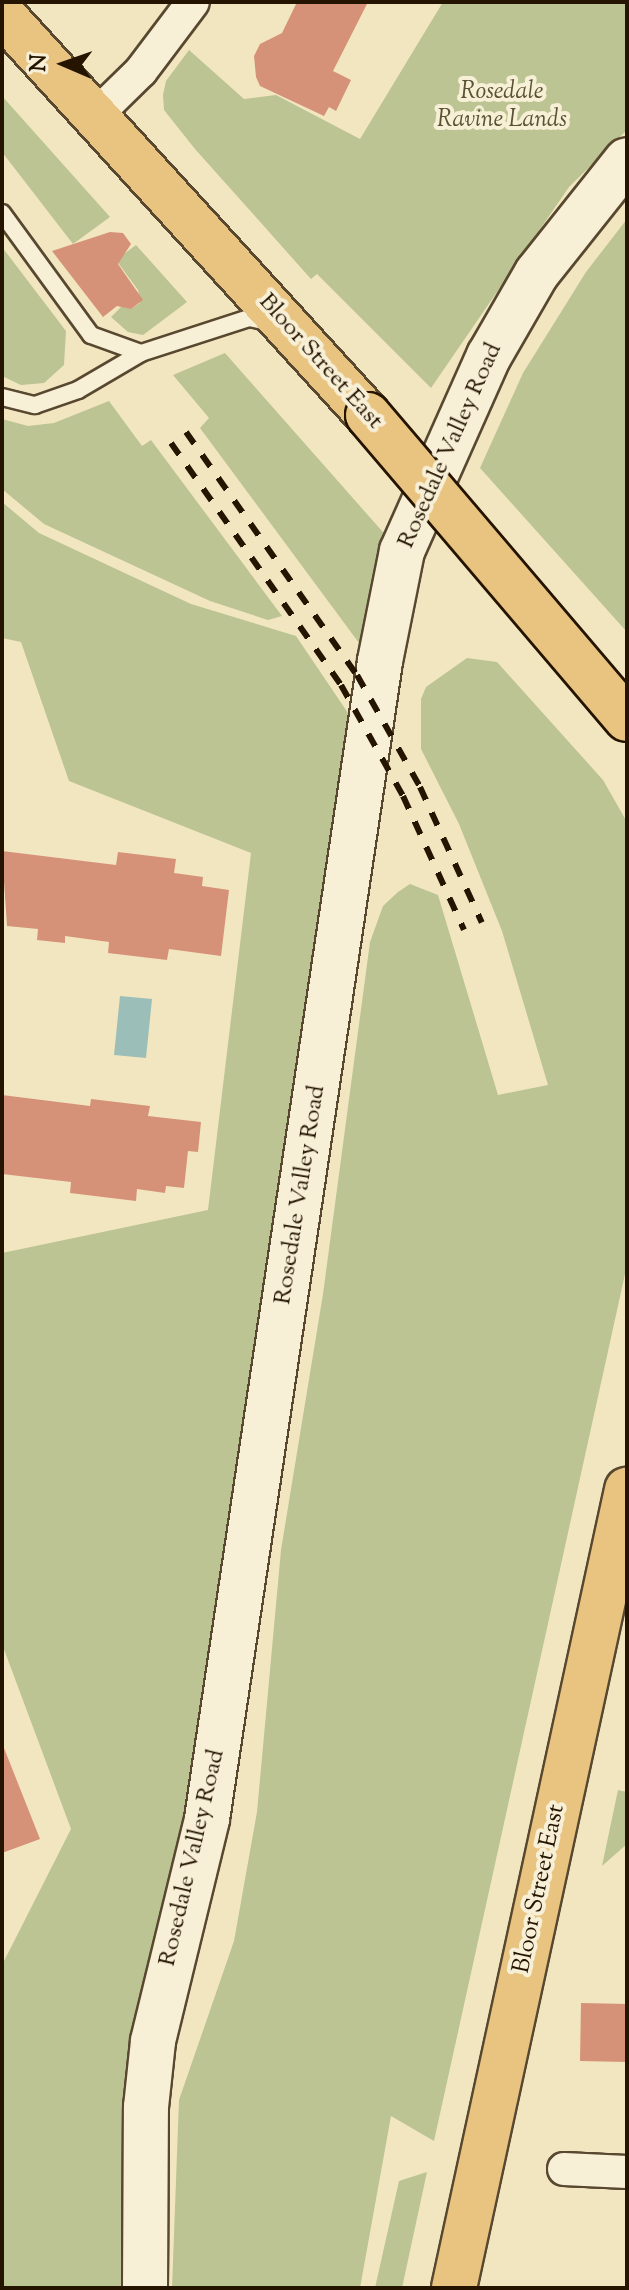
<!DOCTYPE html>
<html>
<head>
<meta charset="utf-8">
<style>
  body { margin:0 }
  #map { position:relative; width:629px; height:2290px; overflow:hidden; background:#f2e6c0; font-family:"Sorts Mill Goudy",serif }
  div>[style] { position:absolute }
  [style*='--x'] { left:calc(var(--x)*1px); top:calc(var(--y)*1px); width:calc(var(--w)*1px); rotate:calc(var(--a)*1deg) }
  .green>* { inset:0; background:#bbc492 }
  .water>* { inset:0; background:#9cbeb8 }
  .building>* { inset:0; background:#d59278 }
  .roads { filter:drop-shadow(2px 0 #584830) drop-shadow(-2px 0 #584830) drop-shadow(0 2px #584830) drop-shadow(0 -2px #584830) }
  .lane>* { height:16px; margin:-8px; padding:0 8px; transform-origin:8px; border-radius:8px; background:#f7efd6 }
  .street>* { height:32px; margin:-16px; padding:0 16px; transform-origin:16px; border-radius:16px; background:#f7efd6 }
  .secondary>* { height:44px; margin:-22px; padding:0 22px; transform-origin:22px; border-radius:22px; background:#f7efd6 }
  .primary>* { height:44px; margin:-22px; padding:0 22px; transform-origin:22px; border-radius:22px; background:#e9c380 }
  .rail>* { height:6px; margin-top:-3px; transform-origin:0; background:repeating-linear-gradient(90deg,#241400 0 14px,transparent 0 28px) }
  .bridges { filter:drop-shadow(2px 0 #241400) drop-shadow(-2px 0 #241400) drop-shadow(0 2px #241400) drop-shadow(0 -2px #241400) }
  .primary-bridge>* { height:44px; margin:-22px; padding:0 22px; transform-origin:22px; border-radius:22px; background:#e9c380 }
  span { translate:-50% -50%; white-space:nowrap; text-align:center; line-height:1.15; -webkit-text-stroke:8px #f7efd6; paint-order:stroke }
  .park-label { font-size:24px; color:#595233; font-style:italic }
  .street-label { font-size:24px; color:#241400 }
  .frame { position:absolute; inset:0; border:4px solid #241400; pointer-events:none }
  .north { position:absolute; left:24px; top:24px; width:80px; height:80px; -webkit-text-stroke:6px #f7efd6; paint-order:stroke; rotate:272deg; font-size:22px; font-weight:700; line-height:32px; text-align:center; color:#241400 }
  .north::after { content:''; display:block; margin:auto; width:28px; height:36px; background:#241400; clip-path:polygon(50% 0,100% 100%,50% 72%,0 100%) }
</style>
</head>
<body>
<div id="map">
  <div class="green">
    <div style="clip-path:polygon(443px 2px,627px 2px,627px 130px,569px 187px,431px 388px,317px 274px,311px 279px,195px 149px,164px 110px,163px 95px,166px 81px,189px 50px,244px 99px,276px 95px,360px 139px)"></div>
    <div style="clip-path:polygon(2px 96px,110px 217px,73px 244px,2px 152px)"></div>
    <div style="clip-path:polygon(627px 219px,627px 632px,480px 468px,523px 373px,586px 272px)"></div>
    <div style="clip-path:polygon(136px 245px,187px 302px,143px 335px,128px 332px,111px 317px,122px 306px,131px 309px,140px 303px,138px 290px,116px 260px)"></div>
    <div style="clip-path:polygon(2px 247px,66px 331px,64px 365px,44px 383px,21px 385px,2px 376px)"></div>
    <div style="clip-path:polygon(225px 353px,389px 539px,359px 643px,200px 428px,209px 418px,173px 375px)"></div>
    <div style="clip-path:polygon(109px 401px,142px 446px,151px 440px,282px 616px,268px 620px,210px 601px,44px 524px,2px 489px,2px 419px,28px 426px,54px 423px)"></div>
    <div style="clip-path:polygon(2px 502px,39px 533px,191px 604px,296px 636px,348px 713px,129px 2288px,2px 2288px,2px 1965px,71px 1829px,2px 1644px,2px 1253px,208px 1210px,251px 853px,69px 781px,21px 642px,2px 638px)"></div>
    <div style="clip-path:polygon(467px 658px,497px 662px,603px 780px,627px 822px,627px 1265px,434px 2141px,391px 2116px,360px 2288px,172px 2288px,179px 2100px,234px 1941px,257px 1812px,281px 1550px,323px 1294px,370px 942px,383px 906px,398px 892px,410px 884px,438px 895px,498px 1095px,548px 1085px,502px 931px,459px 824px,421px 749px,421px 699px,426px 687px)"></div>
    <div style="clip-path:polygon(618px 1790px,627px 1792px,627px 1844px,602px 1866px)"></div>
    <div style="clip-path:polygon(427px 2172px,402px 2288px,375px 2288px,399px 2181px)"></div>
  </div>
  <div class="water">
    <div style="clip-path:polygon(120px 996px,152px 999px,146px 1058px,114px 1055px)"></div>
  </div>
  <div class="building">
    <div style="clip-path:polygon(297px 2px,368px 2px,333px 71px,351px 80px,336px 111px,329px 107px,324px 116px,260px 86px,256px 77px,254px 56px,260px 44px,282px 33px)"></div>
    <div style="clip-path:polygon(110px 232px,123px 233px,131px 244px,118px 264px,143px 300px,131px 309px,117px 306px,103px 317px,52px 251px)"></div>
    <div style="clip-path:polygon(2px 851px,116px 865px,118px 852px,176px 859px,174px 873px,203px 877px,202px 886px,229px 890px,221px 956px,169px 949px,167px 960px,108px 953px,109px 942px,65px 936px,65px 943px,37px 940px,38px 929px,7px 926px)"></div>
    <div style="clip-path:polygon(2px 1095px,90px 1106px,91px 1099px,150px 1106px,148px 1116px,201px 1122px,198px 1152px,188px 1151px,184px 1188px,166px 1186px,165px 1193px,137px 1189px,136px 1201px,70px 1193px,71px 1182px,2px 1174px)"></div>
    <div style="clip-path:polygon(2px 1743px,40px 1839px,2px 1853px)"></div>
    <div style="clip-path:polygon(581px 2003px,627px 2004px,627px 2062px,580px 2061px)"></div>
  </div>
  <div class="roads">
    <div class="lane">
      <div style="--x:2;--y:213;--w:151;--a:53.9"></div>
      <div style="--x:91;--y:335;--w:53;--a:19.8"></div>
      <div style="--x:2;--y:397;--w:34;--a:14"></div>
      <div style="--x:35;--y:405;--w:46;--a:-19.2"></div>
      <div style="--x:78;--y:390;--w:73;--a:-30.4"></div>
      <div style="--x:141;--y:353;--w:114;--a:-18"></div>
      <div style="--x:249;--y:318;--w:19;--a:12"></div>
    </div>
    <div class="street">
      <div style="--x:94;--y:117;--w:66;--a:-44.4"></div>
      <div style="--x:141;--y:71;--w:86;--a:-53"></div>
      <div style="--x:564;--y:2169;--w:63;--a:2.7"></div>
    </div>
    <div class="secondary">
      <div style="--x:145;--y:2288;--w:181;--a:-89.7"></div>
      <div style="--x:146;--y:2107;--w:66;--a:-83.9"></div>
      <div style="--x:153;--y:2041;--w:228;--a:-76.3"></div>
      <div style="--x:207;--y:1819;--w:1171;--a:-81.5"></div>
      <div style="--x:380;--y:661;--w:112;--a:-78.7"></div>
      <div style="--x:402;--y:551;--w:214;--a:-66"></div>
      <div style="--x:489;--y:356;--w:96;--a:-60"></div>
      <div style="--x:537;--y:273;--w:144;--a:-51.5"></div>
    </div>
    <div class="primary">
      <div style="--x:2;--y:14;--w:543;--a:47.61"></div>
      <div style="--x:454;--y:2288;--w:817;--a:-77.77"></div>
    </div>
  </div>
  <div class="rail">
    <div style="--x:186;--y:432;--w:297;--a:54.9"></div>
    <div style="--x:357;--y:675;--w:129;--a:60.6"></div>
    <div style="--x:420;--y:787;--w:149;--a:65.5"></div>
    <div style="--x:171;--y:443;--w:296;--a:54.9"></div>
    <div style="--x:341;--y:685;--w:127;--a:60.8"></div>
    <div style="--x:403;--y:796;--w:147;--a:65.5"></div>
  </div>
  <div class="bridges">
    <div class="primary-bridge">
      <div style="--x:368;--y:415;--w:399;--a:49.6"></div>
    </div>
  </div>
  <div class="park-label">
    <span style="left:502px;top:107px">Rosedale<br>Ravine Lands</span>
  </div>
  <div class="street-label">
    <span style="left:320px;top:362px;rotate:48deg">Bloor Street East</span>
    <span style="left:451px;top:446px;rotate:-66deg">Rosedale Valley Road</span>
    <span style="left:301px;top:1195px;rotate:-81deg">Rosedale Valley Road</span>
    <span style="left:193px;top:1858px;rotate:-77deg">Rosedale Valley Road</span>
    <span style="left:540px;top:1889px;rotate:-78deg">Bloor Street East</span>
  </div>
  <div class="frame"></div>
  <div class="north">N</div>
</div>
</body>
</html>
